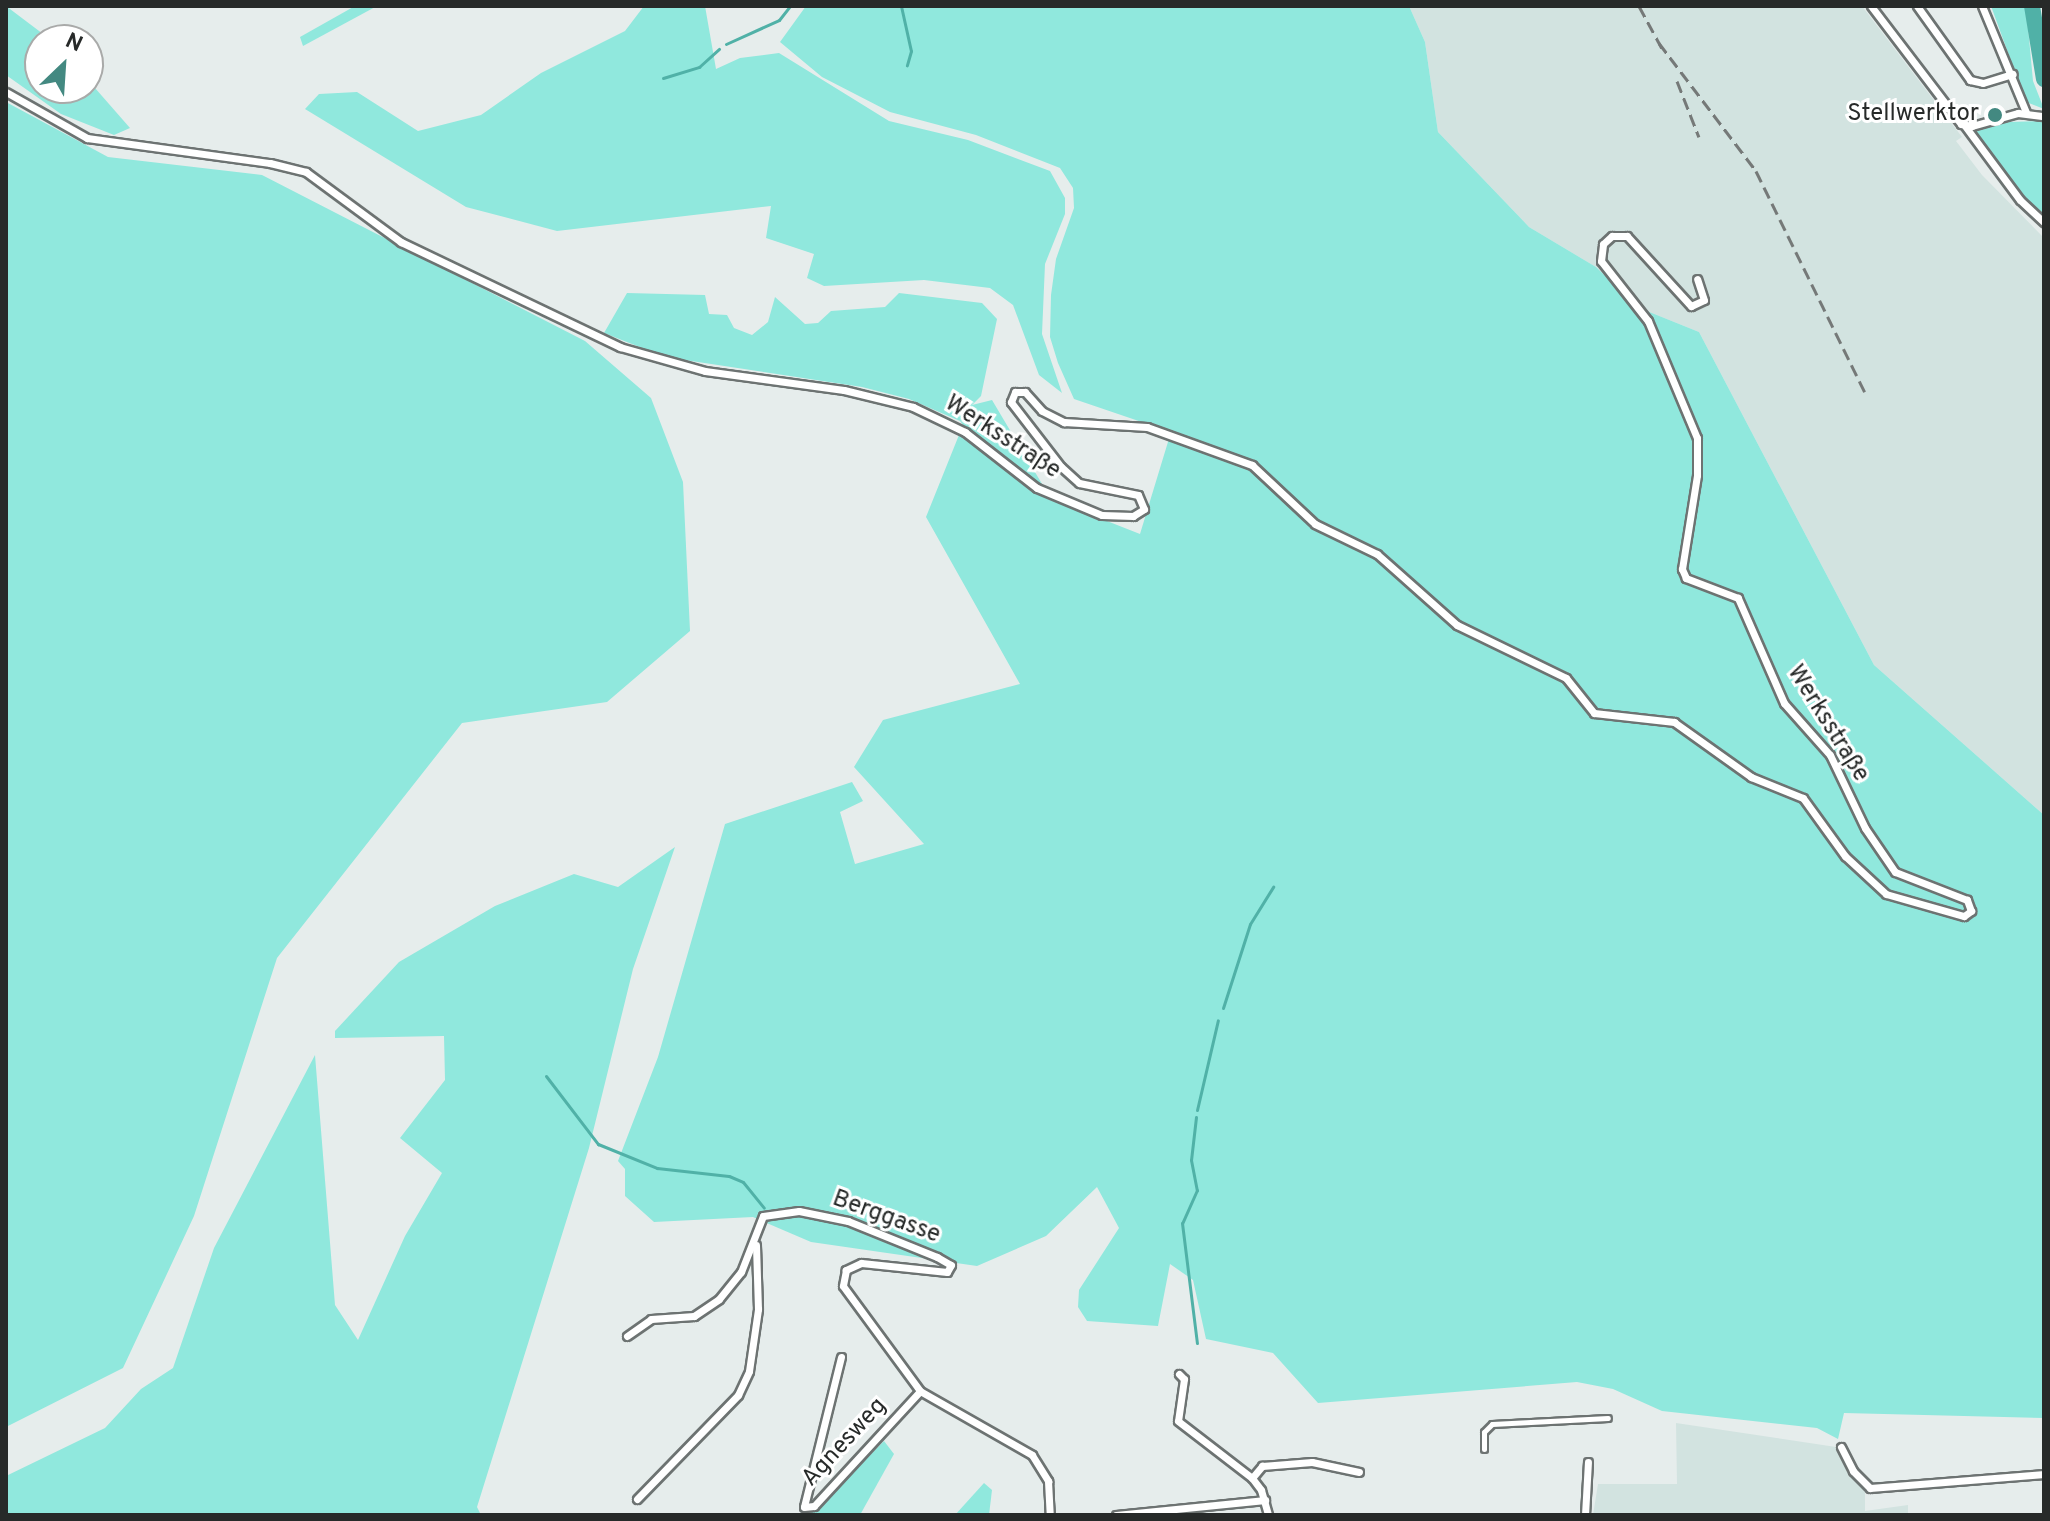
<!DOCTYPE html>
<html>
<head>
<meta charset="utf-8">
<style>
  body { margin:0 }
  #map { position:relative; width:2050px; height:1521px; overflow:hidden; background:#e6edec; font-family:Overpass,sans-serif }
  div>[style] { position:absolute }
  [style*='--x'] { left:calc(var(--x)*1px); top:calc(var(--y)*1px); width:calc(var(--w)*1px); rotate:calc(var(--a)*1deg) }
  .built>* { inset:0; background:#d2e3e0 }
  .green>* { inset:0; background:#90e8dd }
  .stream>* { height:3px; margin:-1.5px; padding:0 1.5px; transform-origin:1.5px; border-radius:1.5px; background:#50b1a7 }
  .river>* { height:16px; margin:-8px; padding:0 8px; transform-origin:8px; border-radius:8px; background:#50b1a7 }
  .roads { filter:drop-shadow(2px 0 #6d7372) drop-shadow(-2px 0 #6d7372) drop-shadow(0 2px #6d7372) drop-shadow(0 -2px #6d7372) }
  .pedestrian>* { height:5px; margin:-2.5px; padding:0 2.5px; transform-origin:2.5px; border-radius:2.5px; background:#fff }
  .minor>* { height:7px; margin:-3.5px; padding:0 3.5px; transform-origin:3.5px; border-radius:3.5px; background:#fff }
  .rail>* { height:3px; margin-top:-1.5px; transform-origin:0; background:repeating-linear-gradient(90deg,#757978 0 12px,transparent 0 18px) }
  .dots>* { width:22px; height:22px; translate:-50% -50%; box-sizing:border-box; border:4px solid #fff; border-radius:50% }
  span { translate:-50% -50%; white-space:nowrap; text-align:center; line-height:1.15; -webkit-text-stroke:6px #fff; paint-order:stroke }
  .poi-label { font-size:24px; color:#272a29 }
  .right { translate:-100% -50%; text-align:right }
  .street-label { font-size:24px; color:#272a29 }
  .frame { position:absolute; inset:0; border:8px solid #272a29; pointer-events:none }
  .north { position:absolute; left:24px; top:24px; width:80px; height:80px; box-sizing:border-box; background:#fff; border:2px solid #a9aaa9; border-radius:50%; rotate:25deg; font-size:22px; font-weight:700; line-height:32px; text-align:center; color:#272a29 }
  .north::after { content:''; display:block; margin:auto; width:28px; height:36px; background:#438981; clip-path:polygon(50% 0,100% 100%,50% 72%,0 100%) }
</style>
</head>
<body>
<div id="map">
  <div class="built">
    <div style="clip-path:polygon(1409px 6px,1862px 6px,1962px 137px,1956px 141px,1982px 175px,2044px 238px,2044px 815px,1874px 665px,1699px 332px,1637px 307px,1596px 267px,1529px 227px,1438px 132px,1425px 42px)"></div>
    <div style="clip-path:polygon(1676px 1423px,1836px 1447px,1847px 1471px,1865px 1491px,1865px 1511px,1908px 1505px,1908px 1515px,1593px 1515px,1598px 1484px,1677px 1484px)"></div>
  </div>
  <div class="green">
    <div style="clip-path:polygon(6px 6px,51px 40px,40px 40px,40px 88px,88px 88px,88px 80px,130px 128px,114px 135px,61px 114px,6px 75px)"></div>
    <div style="clip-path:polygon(355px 6px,377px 6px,303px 46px,300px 37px)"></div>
    <div style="clip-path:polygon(644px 6px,705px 6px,716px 69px,740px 58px,779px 53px,889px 121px,968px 140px,1050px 171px,1065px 198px,1065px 214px,1045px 264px,1042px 334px,1062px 393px,1039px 375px,1013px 305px,990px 288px,924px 280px,824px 286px,807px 278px,814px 254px,766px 238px,771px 206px,557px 231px,466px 207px,305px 109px,319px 94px,357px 92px,418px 131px,481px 115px,541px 73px,625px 31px)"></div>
    <div style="clip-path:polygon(806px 6px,1409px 6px,1425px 42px,1438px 132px,1529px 227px,1596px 267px,1637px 307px,1699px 332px,1874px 665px,2044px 815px,2044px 1418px,1844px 1413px,1838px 1439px,1817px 1428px,1662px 1411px,1613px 1389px,1577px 1382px,1318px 1403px,1273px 1353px,1206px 1339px,1193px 1280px,1170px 1264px,1158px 1326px,1087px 1321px,1078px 1307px,1079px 1290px,1119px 1228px,1097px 1187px,1046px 1236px,977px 1266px,811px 1242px,753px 1217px,654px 1222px,625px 1196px,625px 1169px,618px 1161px,658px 1057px,725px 824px,852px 782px,863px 801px,840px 812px,855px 864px,924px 844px,854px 767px,883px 720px,1020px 684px,926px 517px,963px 425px,960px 421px,909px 399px,862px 387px,665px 357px,604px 333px,627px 293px,705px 295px,709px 314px,727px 315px,734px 328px,752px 335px,768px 322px,775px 297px,805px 324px,818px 323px,831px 311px,885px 307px,899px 293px,982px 303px,997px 319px,981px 396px,972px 405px,992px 400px,1051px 499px,1140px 534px,1171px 432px,1074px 399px,1058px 363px,1050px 337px,1051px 295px,1056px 259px,1074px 208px,1073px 188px,1060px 168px,976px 135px,890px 112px,822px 77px,780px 42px)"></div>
    <div style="clip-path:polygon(1991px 6px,2026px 6px,2033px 81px,2044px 109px,2026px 102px)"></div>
    <div style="clip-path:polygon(6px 102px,108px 157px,262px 175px,585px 341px,651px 398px,683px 482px,690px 631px,607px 702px,462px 723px,277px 958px,194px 1216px,123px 1368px,6px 1427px)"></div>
    <div style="clip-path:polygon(2044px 121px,2044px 216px,2009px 181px,1973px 132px,2009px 122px)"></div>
    <div style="clip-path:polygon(675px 847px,633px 969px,589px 1148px,477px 1507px,481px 1515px,6px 1515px,6px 1476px,105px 1428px,141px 1389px,173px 1368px,214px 1248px,315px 1055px,335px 1305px,358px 1340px,405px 1236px,442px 1173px,400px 1138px,445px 1080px,444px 1036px,335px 1038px,335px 1031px,399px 962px,495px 906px,574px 874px,618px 887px)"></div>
    <div style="clip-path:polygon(884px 1441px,894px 1454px,860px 1515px,808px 1515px)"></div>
    <div style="clip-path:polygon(984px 1483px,992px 1490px,989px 1515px,955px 1515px)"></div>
  </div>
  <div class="stream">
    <div style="--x:901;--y:6;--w:46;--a:77.5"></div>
    <div style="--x:911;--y:51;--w:15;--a:106"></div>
    <div style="--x:726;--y:44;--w:58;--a:-24.4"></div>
    <div style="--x:779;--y:20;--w:18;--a:-52"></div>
    <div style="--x:663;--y:78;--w:38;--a:-17"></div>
    <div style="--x:699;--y:67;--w:27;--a:-42"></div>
    <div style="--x:1223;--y:1008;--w:88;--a:-72.2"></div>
    <div style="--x:1250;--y:924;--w:44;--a:-58.1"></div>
    <div style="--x:546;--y:1076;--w:86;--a:52.6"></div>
    <div style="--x:598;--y:1144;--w:64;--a:22.1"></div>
    <div style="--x:657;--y:1168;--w:72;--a:6.3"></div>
    <div style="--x:729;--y:1176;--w:15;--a:23"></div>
    <div style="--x:743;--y:1182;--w:33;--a:51"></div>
    <div style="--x:1197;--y:1110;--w:92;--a:-76.9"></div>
    <div style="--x:1196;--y:1117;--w:43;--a:96.6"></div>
    <div style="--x:1191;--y:1160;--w:31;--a:79"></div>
    <div style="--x:1197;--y:1190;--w:36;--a:114"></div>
    <div style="--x:1182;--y:1223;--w:121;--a:82.9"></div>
  </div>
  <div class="river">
    <div style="--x:2032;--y:6;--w:74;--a:80.7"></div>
  </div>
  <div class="roads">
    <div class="pedestrian">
      <div style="--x:1484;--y:1449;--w:17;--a:-90"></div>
      <div style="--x:1484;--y:1432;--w:11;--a:-45"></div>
      <div style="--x:1492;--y:1424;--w:116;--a:-3"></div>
    </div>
    <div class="minor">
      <div style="--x:1871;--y:6;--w:148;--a:52.7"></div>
      <div style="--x:1961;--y:124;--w:11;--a:10"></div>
      <div style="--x:1972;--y:126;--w:48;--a:-15.8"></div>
      <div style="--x:2018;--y:113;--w:26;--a:7"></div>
      <div style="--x:1917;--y:6;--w:91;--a:54.4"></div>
      <div style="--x:1970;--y:80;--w:13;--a:13"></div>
      <div style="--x:1983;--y:83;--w:31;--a:-17"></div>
      <div style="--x:1982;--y:6;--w:115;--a:67.5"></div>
      <div style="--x:6;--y:92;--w:93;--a:29.6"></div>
      <div style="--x:87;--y:138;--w:185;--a:7.8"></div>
      <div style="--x:270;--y:163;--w:37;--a:14"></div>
      <div style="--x:306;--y:172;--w:118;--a:36.4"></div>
      <div style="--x:401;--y:242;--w:243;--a:25.6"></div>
      <div style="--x:620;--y:347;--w:88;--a:15.8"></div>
      <div style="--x:705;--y:371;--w:140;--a:7.8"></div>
      <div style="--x:844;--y:390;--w:71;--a:13.8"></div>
      <div style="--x:913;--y:407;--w:58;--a:25.7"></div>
      <div style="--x:965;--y:432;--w:91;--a:37.9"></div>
      <div style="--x:1037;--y:488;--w:70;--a:22.6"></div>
      <div style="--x:1102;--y:515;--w:31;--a:2"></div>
      <div style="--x:1133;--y:516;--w:13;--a:-32"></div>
      <div style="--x:1144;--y:509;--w:15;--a:-113"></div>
      <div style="--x:1138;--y:495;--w:60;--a:-168.5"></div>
      <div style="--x:1079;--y:483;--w:24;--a:-138"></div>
      <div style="--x:1061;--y:467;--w:82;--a:-127.6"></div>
      <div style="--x:1011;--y:402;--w:11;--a:-68"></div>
      <div style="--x:1015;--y:392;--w:10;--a:0"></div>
      <div style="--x:1025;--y:392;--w:25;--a:48"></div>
      <div style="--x:1042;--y:411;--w:25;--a:27"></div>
      <div style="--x:1064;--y:422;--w:83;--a:3.4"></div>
      <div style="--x:1147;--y:427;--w:112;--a:19.9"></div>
      <div style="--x:1252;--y:465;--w:86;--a:43.1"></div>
      <div style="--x:1315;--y:524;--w:69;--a:25.8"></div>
      <div style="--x:1377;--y:554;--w:107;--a:41.6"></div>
      <div style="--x:1457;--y:625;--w:121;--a:25.9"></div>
      <div style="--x:1566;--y:678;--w:45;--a:51.3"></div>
      <div style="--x:1594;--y:713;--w:81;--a:6.4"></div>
      <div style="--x:1674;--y:722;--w:95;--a:35.5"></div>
      <div style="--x:1751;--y:777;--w:56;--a:22"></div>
      <div style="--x:1803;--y:798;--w:72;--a:54.1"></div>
      <div style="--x:1845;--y:856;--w:56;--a:42.8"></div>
      <div style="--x:1886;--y:894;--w:81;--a:15.8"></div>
      <div style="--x:1964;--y:916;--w:9;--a:-36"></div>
      <div style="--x:1971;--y:911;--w:12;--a:-110"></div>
      <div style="--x:1967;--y:900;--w:77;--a:-158.7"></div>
      <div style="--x:1895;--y:872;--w:53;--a:-124.3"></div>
      <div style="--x:1865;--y:828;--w:81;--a:-115.6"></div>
      <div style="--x:1830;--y:755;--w:69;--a:-131.5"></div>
      <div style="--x:1784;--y:703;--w:115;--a:-113.7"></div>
      <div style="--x:1738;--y:598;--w:56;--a:-159"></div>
      <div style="--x:1686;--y:578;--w:10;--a:-114"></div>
      <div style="--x:1682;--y:569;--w:95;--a:-80.9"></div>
      <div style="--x:1697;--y:475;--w:37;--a:-90"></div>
      <div style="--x:1697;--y:438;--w:127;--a:-112.7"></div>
      <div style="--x:1648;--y:321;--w:76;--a:-128.1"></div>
      <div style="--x:1601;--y:261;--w:17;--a:-83"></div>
      <div style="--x:1603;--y:244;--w:12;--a:-42"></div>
      <div style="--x:1612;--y:236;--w:15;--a:0"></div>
      <div style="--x:1627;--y:236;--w:95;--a:47.6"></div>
      <div style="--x:1691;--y:306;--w:14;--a:-25"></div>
      <div style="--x:1704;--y:300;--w:22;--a:-108"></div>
      <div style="--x:1965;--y:126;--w:92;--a:53.4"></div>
      <div style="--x:2020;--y:200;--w:33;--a:43"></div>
      <div style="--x:627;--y:1336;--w:29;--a:-35"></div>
      <div style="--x:651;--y:1319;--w:43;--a:-4"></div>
      <div style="--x:694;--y:1316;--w:30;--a:-34"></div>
      <div style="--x:719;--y:1299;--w:35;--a:-51"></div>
      <div style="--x:741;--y:1272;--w:60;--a:-68.6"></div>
      <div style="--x:763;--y:1216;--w:36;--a:-8"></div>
      <div style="--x:799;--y:1211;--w:50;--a:11.5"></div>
      <div style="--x:848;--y:1221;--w:96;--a:22"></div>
      <div style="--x:937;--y:1257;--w:16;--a:30"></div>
      <div style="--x:951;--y:1265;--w:8;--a:120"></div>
      <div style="--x:947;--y:1272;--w:86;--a:-174"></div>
      <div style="--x:861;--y:1263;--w:17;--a:155"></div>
      <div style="--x:846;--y:1270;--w:16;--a:101"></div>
      <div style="--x:843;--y:1286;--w:130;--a:53.7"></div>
      <div style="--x:920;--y:1391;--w:129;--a:29.7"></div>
      <div style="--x:1032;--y:1455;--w:31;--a:58"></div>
      <div style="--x:1048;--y:1481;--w:34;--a:87"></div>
      <div style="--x:841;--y:1357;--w:154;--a:103.9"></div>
      <div style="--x:804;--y:1507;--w:10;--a:-6"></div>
      <div style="--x:814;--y:1506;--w:156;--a:-47.3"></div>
      <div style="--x:1179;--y:1374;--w:7;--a:45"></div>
      <div style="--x:1184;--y:1379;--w:42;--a:98.1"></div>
      <div style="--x:1178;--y:1421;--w:93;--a:37.6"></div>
      <div style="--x:1252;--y:1478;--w:15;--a:53"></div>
      <div style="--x:1261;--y:1490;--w:26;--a:74"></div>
      <div style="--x:1841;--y:1447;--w:27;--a:63"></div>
      <div style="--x:1853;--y:1471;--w:24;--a:45"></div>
      <div style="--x:1870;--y:1488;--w:175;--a:-4.6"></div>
      <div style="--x:1252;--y:1478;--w:16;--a:-50"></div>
      <div style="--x:1262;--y:1466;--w:50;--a:-4.6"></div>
      <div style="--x:1312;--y:1462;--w:48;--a:12"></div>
      <div style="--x:637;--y:1499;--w:145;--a:-45.8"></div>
      <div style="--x:738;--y:1395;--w:26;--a:-65"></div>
      <div style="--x:749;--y:1371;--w:63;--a:-81.7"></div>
      <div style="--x:758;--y:1309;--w:64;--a:-91.8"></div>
      <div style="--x:1116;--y:1515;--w:150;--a:-5.7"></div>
      <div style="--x:1585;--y:1515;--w:53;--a:-86.8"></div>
    </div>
  </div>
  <div class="rail">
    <div style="--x:1639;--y:6;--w:52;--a:61.5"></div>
    <div style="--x:1659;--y:43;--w:161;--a:52.8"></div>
    <div style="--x:1756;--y:171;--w:247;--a:63.8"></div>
    <div style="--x:1677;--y:81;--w:60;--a:68.6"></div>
  </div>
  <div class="dots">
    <div style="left:1995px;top:115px;background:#438981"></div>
  </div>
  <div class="poi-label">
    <span class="right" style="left:1979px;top:115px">Stellwerktor</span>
  </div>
  <div class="street-label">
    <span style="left:1002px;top:438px;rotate:33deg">Werksstraße</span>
    <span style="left:1827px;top:724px;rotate:58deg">Werksstraße</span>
    <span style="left:886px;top:1218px;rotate:20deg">Berggasse</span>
    <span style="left:845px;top:1443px;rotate:-47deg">Agnesweg</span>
  </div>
  <div class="frame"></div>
  <div class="north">N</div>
</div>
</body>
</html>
